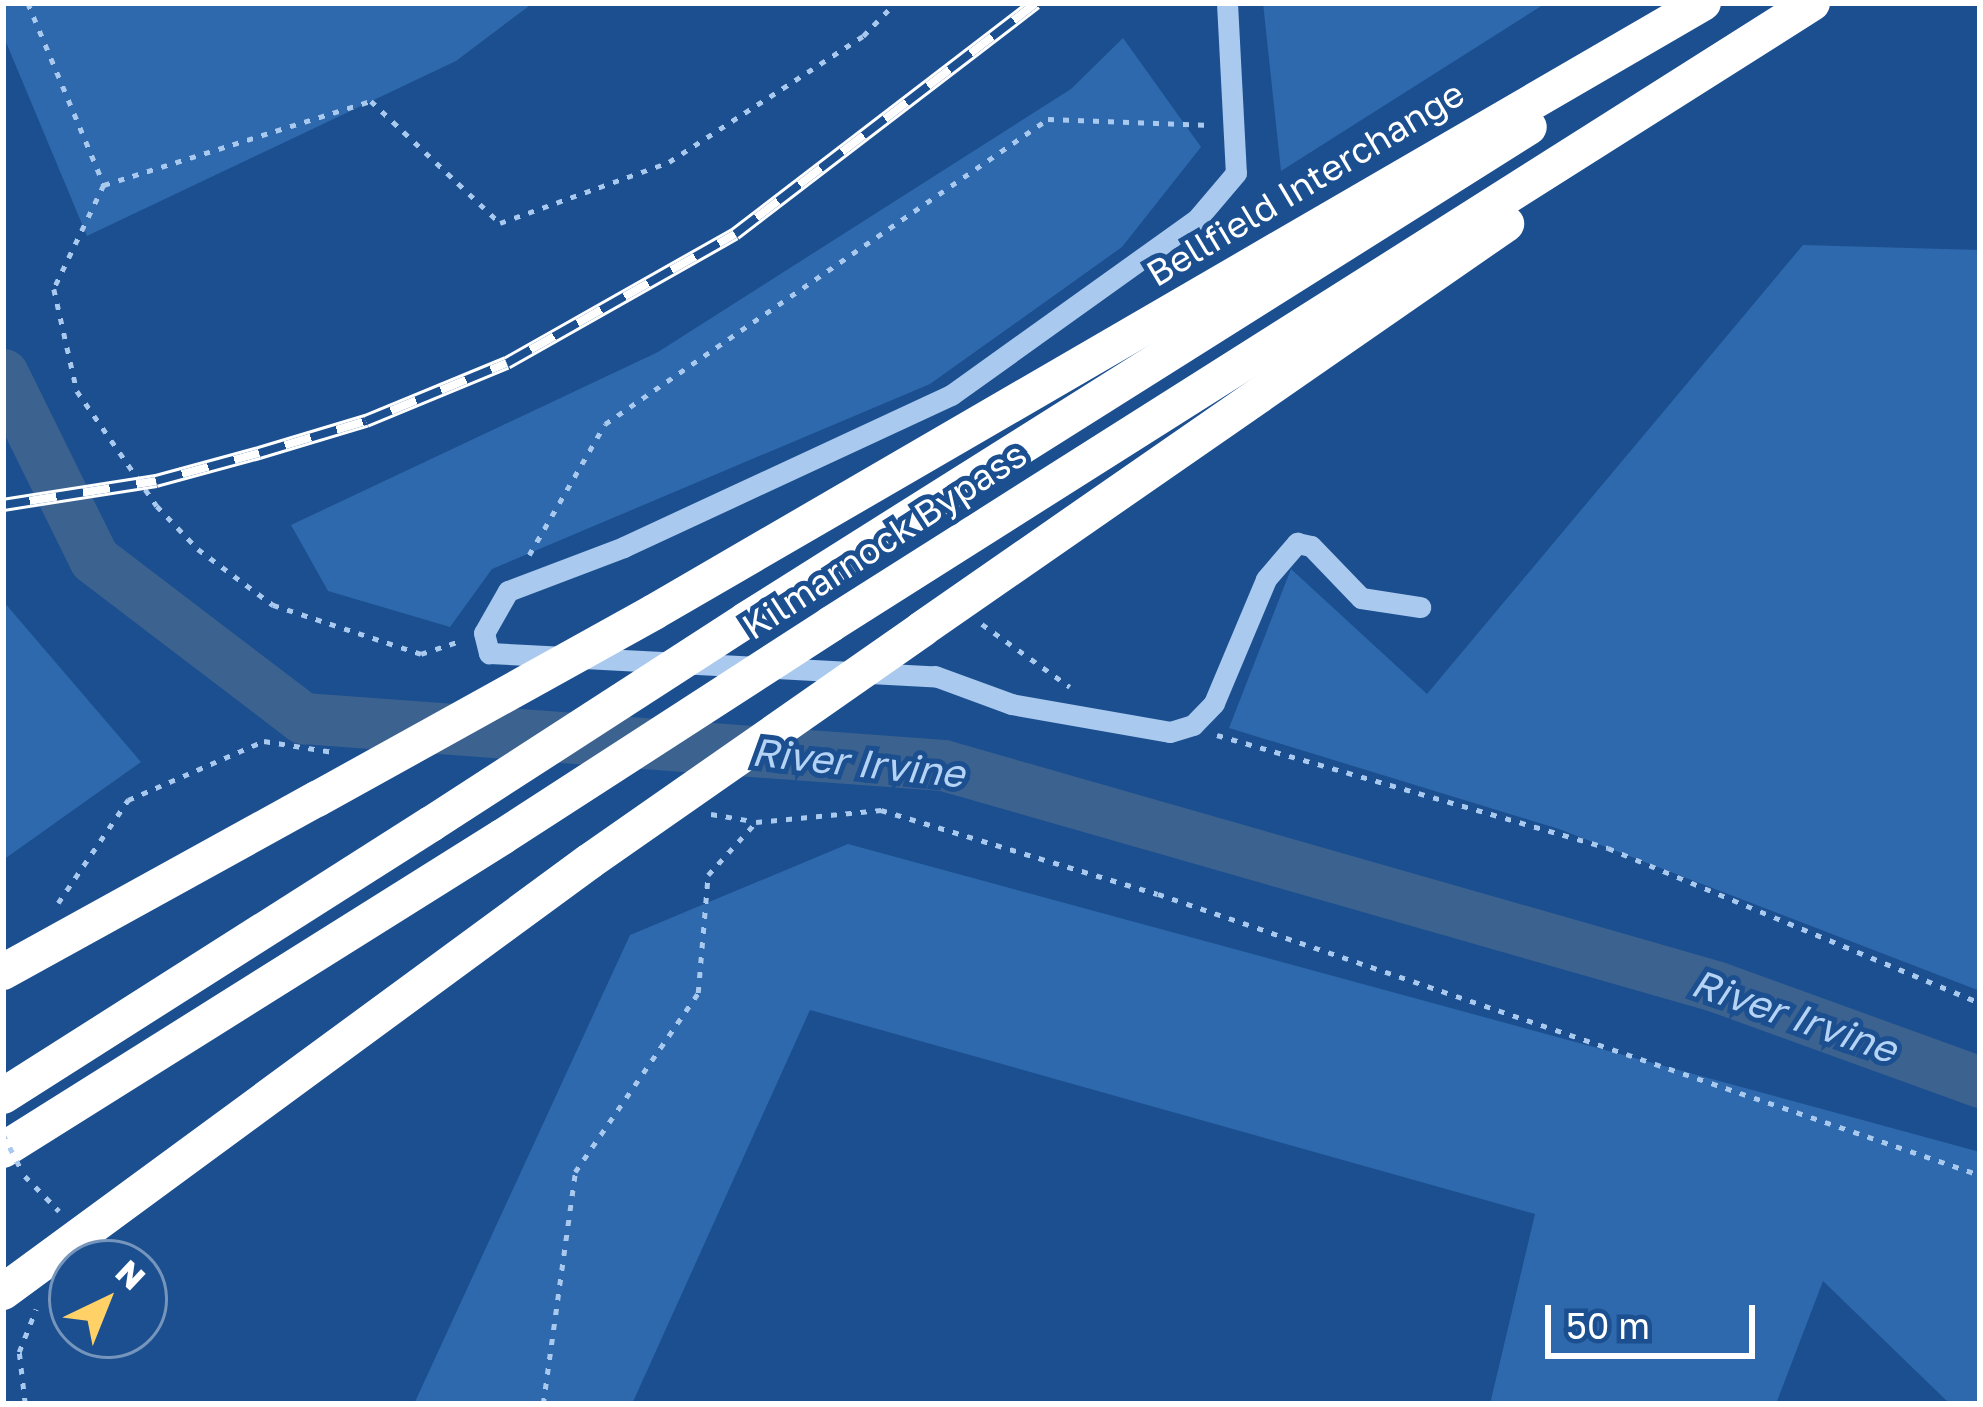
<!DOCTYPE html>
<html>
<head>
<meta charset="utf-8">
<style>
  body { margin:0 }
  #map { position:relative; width:1983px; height:1407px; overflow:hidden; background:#1b4f8f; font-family:"Golos Text",sans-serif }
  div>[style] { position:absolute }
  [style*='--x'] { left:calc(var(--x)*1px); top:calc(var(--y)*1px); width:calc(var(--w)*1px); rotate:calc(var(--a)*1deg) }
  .green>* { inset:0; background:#2e69ad }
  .river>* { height:51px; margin:-25.5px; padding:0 25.5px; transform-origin:25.5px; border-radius:25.5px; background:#3c6290 }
  .path>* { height:4.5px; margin-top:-2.25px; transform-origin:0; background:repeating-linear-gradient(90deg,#a9c9ee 0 6px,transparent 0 15px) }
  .minor>* { height:21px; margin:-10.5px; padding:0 10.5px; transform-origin:10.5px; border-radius:10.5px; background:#a9c9ee }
  .highway>* { height:36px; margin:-18px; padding:0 18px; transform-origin:18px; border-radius:18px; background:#fff }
  .rail>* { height:14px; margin-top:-7px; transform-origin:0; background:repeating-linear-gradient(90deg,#1b4f8f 0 27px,#fff 0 54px); box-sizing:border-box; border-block:3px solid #fff }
  .path-bridge>* { height:4.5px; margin-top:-2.25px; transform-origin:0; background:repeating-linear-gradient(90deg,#a9c9ee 0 6px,transparent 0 15px) }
  .highway-bridge>* { height:36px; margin:-18px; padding:0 18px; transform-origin:18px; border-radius:18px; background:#fff }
  span { translate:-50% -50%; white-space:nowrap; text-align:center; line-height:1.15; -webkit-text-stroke:10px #1b4f8f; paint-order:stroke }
  .street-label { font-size:36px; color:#fff }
  .water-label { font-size:39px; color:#b5d3f5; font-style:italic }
  .frame { position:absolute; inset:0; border:6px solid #fff; pointer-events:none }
  .north { position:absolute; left:48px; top:1239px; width:120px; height:120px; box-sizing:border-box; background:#1b4f8f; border:3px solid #7695bc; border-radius:50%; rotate:43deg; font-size:33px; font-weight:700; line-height:48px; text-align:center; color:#fff }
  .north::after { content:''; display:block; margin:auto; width:42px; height:54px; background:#ffd166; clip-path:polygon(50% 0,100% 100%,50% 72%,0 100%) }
  .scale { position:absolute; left:1545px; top:1305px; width:210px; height:54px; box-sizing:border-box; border:6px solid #fff; border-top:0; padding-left:15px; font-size:36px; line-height:42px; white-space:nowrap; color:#fff; -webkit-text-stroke:9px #1b4f8f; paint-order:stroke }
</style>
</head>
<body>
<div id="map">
  <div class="green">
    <div style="clip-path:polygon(3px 3px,533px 3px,456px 61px,87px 236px,3px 35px)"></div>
    <div style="clip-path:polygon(1263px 3px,1546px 3px,1281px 171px)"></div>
    <div style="clip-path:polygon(1123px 38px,1201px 147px,1122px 247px,930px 384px,492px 569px,450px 627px,328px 591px,291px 525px,658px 352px,1071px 89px)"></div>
    <div style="clip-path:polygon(1803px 245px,1980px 250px,1980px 991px,1559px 829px,1229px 728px,1291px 569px,1427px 694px)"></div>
    <div style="clip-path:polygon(3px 601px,141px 762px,3px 860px)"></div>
    <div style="clip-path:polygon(848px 844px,1980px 1152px,1980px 1404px,1950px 1404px,1823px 1281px,1776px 1404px,1490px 1404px,1535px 1214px,810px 1010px,632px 1404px,414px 1404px,630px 935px)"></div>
  </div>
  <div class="river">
    <div style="--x:3;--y:374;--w:206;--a:63.8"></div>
    <div style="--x:94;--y:559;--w:263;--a:37.3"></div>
    <div style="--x:303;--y:718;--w:642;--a:4.2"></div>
    <div style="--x:943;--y:765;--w:803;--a:15.97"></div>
    <div style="--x:1715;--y:986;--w:282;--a:19.9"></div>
  </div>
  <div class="path">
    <div style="--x:28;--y:3;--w:197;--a:67.3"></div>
    <div style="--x:104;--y:185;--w:280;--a:-17.5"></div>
    <div style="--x:371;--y:101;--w:178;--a:43.4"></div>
    <div style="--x:500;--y:223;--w:180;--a:-19.8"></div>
    <div style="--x:669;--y:162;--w:231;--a:-33"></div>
    <div style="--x:863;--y:36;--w:46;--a:-45.9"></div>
    <div style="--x:104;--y:185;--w:115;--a:115.7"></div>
    <div style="--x:54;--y:289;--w:105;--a:77.3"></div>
    <div style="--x:77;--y:391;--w:140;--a:55.2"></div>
    <div style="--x:157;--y:506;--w:59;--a:46.4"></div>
    <div style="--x:198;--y:549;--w:94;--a:36.7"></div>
    <div style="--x:273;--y:605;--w:156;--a:18.3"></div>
    <div style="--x:421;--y:654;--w:44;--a:-18.4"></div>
    <div style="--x:529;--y:555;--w:151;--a:-59.9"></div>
    <div style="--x:605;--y:424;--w:538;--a:-34.55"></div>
    <div style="--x:1048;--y:119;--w:163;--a:2.1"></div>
    <div style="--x:982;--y:624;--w:108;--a:35.6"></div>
    <div style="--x:1217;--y:735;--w:407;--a:16.1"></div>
    <div style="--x:1608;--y:848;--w:403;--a:22.6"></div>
    <div style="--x:711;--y:814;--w:43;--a:9.5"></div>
    <div style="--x:58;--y:903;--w:125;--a:-55.8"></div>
    <div style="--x:128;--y:800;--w:148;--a:-23.5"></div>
    <div style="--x:264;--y:741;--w:70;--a:9.1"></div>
    <div style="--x:25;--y:1176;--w:49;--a:45.8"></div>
    <div style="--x:25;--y:1404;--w:52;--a:-96.6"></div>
    <div style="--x:19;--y:1352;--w:46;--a:-68.4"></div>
    <div style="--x:543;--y:1404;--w:234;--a:-82.1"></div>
    <div style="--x:575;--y:1172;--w:217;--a:-55.5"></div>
    <div style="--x:698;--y:993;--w:118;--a:-85.2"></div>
    <div style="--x:708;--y:875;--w:72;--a:-47.8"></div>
    <div style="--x:756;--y:822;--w:126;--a:-5.5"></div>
    <div style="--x:881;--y:810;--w:289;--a:16.9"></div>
    <div style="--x:1158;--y:894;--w:869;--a:18.87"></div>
  </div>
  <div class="minor">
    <div style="--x:1227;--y:3;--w:170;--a:87"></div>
    <div style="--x:1236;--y:173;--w:60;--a:130.3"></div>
    <div style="--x:1197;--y:219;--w:302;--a:144.4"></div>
    <div style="--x:951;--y:395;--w:361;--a:155.1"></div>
    <div style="--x:624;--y:547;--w:124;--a:159.2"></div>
    <div style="--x:508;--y:591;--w:48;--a:119.7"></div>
    <div style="--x:484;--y:633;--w:21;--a:76"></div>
    <div style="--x:489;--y:653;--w:447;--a:3"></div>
    <div style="--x:935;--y:676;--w:81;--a:20.2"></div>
    <div style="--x:1011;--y:704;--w:161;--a:10"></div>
    <div style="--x:1170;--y:732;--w:24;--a:-17"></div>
    <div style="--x:1193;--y:725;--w:30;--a:-46"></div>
    <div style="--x:1214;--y:703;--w:134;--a:-67.2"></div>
    <div style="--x:1266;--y:579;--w:48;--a:-49.3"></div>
    <div style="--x:1297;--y:543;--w:14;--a:12"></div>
    <div style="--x:1311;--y:546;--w:72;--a:46.1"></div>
    <div style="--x:1361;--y:598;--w:60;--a:8.7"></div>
  </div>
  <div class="highway">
    <div style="--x:654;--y:612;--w:1213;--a:-30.14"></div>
    <div style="--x:746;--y:620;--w:925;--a:-32.2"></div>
    <div style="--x:831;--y:624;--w:1161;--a:-32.33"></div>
    <div style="--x:922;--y:629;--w:711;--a:-34.74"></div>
    <div style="--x:3;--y:972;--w:359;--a:-28.9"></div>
    <div style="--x:3;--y:1096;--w:507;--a:-32.44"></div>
    <div style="--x:3;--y:1150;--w:589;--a:-32.1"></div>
    <div style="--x:3;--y:1292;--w:728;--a:-36.29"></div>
  </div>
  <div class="rail">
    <div style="--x:3;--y:505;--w:155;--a:-8.9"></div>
    <div style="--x:156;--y:481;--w:107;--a:-15.2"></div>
    <div style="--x:259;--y:453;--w:112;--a:-16.7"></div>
    <div style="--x:366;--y:421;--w:152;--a:-22.4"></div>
    <div style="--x:507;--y:363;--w:262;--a:-29.5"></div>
    <div style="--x:735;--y:234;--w:379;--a:-37.5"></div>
  </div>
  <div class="path-bridge">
    <div style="--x:3;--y:1134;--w:42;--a:62.8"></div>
  </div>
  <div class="highway-bridge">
    <div style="--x:317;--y:799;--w:385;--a:-29"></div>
    <div style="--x:431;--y:824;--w:375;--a:-32.9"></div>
    <div style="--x:502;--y:837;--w:392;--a:-32.9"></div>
    <div style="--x:590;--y:861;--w:405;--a:-34.9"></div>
  </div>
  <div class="street-label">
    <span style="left:1305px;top:183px;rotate:-31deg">Bellfield Interchange</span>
    <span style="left:884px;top:540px;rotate:-33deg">Kilmarnock Bypass</span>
  </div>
  <div class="water-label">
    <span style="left:858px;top:763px;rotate:6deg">River Irvine</span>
    <span style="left:1794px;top:1016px;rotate:19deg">River Irvine</span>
  </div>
  <div class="frame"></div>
  <div class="north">N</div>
  <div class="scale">50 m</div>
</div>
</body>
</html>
